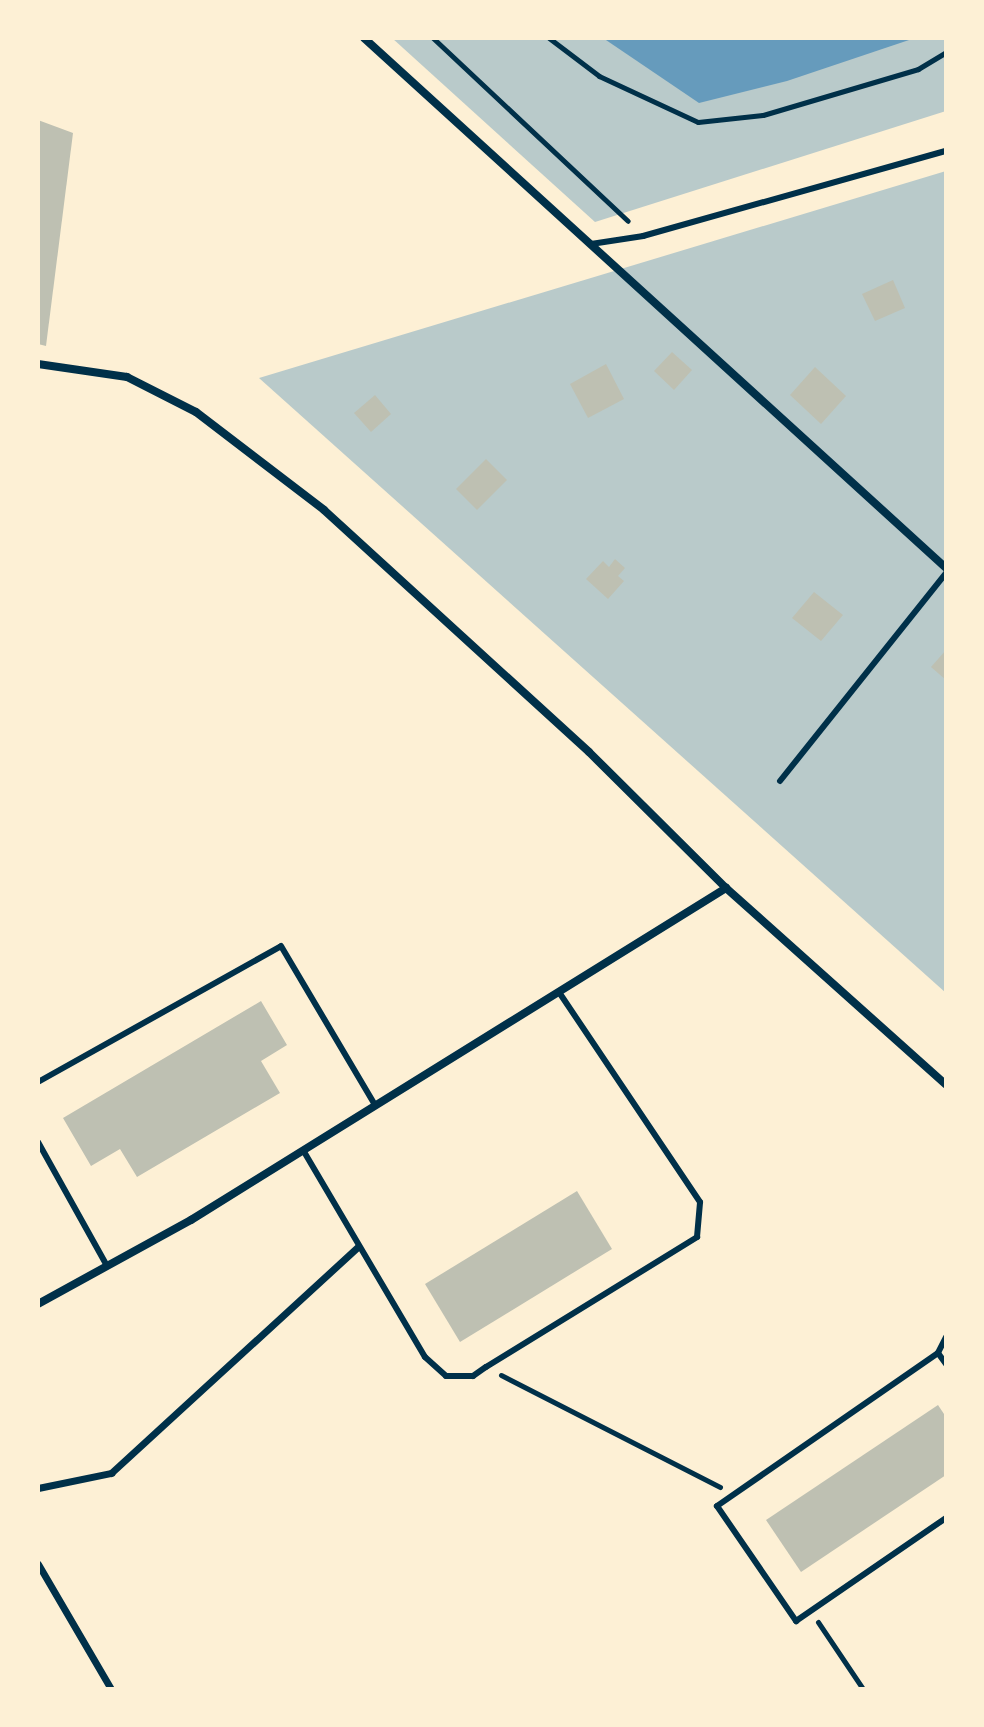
<!DOCTYPE html>
<html>
<head>
<meta charset="utf-8">
<style>
  body { margin:0 }
  #map { position:relative; width:984px; height:1727px; overflow:hidden; background:#fdf0d5; font-family:"Nunito Sans",sans-serif }
  div>[style] { position:absolute }
  [style*='--x'] { left:calc(var(--x)*1px); top:calc(var(--y)*1px); width:calc(var(--w)*1px); rotate:calc(var(--a)*1deg) }
  .green>* { inset:0; background:#b9caca }
  .water>* { inset:0; background:#669bbc }
  .building>* { inset:0; background:#bec0b2 }
  .path>* { height:5px; margin:-2.5px; padding:0 2.5px; transform-origin:2.5px; border-radius:2.5px; background:#003049 }
  .service>* { height:6px; margin:-3px; padding:0 3px; transform-origin:3px; border-radius:3px; background:#003049 }
  .pedestrian>* { height:7px; margin:-3.5px; padding:0 3.5px; transform-origin:3.5px; border-radius:3.5px; background:#003049 }
  .minor>* { height:8px; margin:-4px; padding:0 4px; transform-origin:4px; border-radius:4px; background:#003049 }
  span { translate:-50% -50%; white-space:nowrap; text-align:center; line-height:1.15; -webkit-text-stroke:8px #fdf0d5; paint-order:stroke }
  .frame { position:absolute; inset:0; border:40px solid #fdf0d5; pointer-events:none }
</style>
</head>
<body>
<div id="map">
  <div class="green">
    <div style="clip-path:polygon(392px 38px,946px 38px,946px 111px,595px 222px)"></div>
    <div style="clip-path:polygon(946px 171px,946px 993px,259px 378px)"></div>
  </div>
  <div class="water">
    <div style="clip-path:polygon(603px 38px,915px 38px,787px 81px,699px 103px)"></div>
  </div>
  <div class="building">
    <div style="clip-path:polygon(38px 120px,73px 133px,46px 346px,38px 344px)"></div>
    <div style="clip-path:polygon(893px 280px,905px 308px,875px 321px,862px 294px)"></div>
    <div style="clip-path:polygon(672px 352px,692px 370px,674px 390px,654px 371px)"></div>
    <div style="clip-path:polygon(606px 364px,624px 399px,588px 418px,570px 384px)"></div>
    <div style="clip-path:polygon(815px 367px,846px 396px,821px 424px,790px 395px)"></div>
    <div style="clip-path:polygon(375px 395px,391px 414px,371px 432px,354px 413px)"></div>
    <div style="clip-path:polygon(486px 459px,507px 480px,477px 510px,456px 489px)"></div>
    <div style="clip-path:polygon(615px 559px,625px 568px,618px 576px,624px 581px,608px 599px,586px 579px,603px 561px,609px 567px)"></div>
    <div style="clip-path:polygon(814px 592px,843px 615px,821px 641px,792px 618px)"></div>
    <div style="clip-path:polygon(946px 650px,946px 680px,931px 667px)"></div>
    <div style="clip-path:polygon(261px 1001px,287px 1045px,261px 1061px,280px 1093px,137px 1177px,120px 1149px,91px 1166px,63px 1118px)"></div>
    <div style="clip-path:polygon(577px 1191px,612px 1249px,460px 1342px,425px 1284px)"></div>
    <div style="clip-path:polygon(938px 1405px,946px 1417px,946px 1475px,801px 1572px,766px 1520px)"></div>
  </div>
  <div class="path">
    <div style="--x:433;--y:38;--w:267;--a:43.2"></div>
    <div style="--x:549;--y:38;--w:63;--a:37.2"></div>
    <div style="--x:599;--y:76;--w:109;--a:24.9"></div>
    <div style="--x:698;--y:122;--w:65;--a:-6.1"></div>
    <div style="--x:763;--y:115;--w:162;--a:-16.5"></div>
    <div style="--x:918;--y:69;--w:33;--a:-31"></div>
    <div style="--x:501;--y:1375;--w:246;--a:27.1"></div>
    <div style="--x:818;--y:1622;--w:81;--a:56.1"></div>
  </div>
  <div class="service">
    <div style="--x:591;--y:244;--w:53;--a:-8.7"></div>
    <div style="--x:643;--y:236;--w:315;--a:-15.7"></div>
    <div style="--x:780;--y:781;--w:266;--a:-51.4"></div>
    <div style="--x:38;--y:1082;--w:278;--a:-29.2"></div>
    <div style="--x:281;--y:946;--w:185;--a:59.4"></div>
    <div style="--x:38;--y:1142;--w:142;--a:60.9"></div>
    <div style="--x:303;--y:1150;--w:240;--a:59.5"></div>
    <div style="--x:425;--y:1357;--w:28;--a:42"></div>
    <div style="--x:446;--y:1376;--w:27;--a:0"></div>
    <div style="--x:473;--y:1376;--w:16;--a:-35"></div>
    <div style="--x:486;--y:1367;--w:248;--a:-31.6"></div>
    <div style="--x:697;--y:1237;--w:35;--a:-85"></div>
    <div style="--x:700;--y:1202;--w:253;--a:-123.9"></div>
    <div style="--x:946;--y:1337;--w:18;--a:117"></div>
    <div style="--x:938;--y:1353;--w:269;--a:145.3"></div>
    <div style="--x:717;--y:1506;--w:140;--a:55.5"></div>
    <div style="--x:796;--y:1621;--w:182;--a:-34.5"></div>
    <div style="--x:938;--y:1353;--w:14;--a:54"></div>
  </div>
  <div class="pedestrian">
    <div style="--x:38;--y:1488;--w:75;--a:-11.6"></div>
    <div style="--x:111;--y:1473;--w:335;--a:-42.5"></div>
    <div style="--x:38;--y:1564;--w:145;--a:59.7"></div>
  </div>
  <div class="minor">
    <div style="--x:364;--y:38;--w:787;--a:42.32"></div>
    <div style="--x:38;--y:364;--w:90;--a:8.3"></div>
    <div style="--x:127;--y:377;--w:77;--a:26.9"></div>
    <div style="--x:196;--y:412;--w:161;--a:37.4"></div>
    <div style="--x:324;--y:510;--w:359;--a:42.4"></div>
    <div style="--x:589;--y:752;--w:193;--a:44.8"></div>
    <div style="--x:726;--y:888;--w:295;--a:41.8"></div>
    <div style="--x:38;--y:1304;--w:175;--a:-28.8"></div>
    <div style="--x:191;--y:1220;--w:630;--a:-31.82"></div>
  </div>
  <div class="frame"></div>
</div>
</body>
</html>
